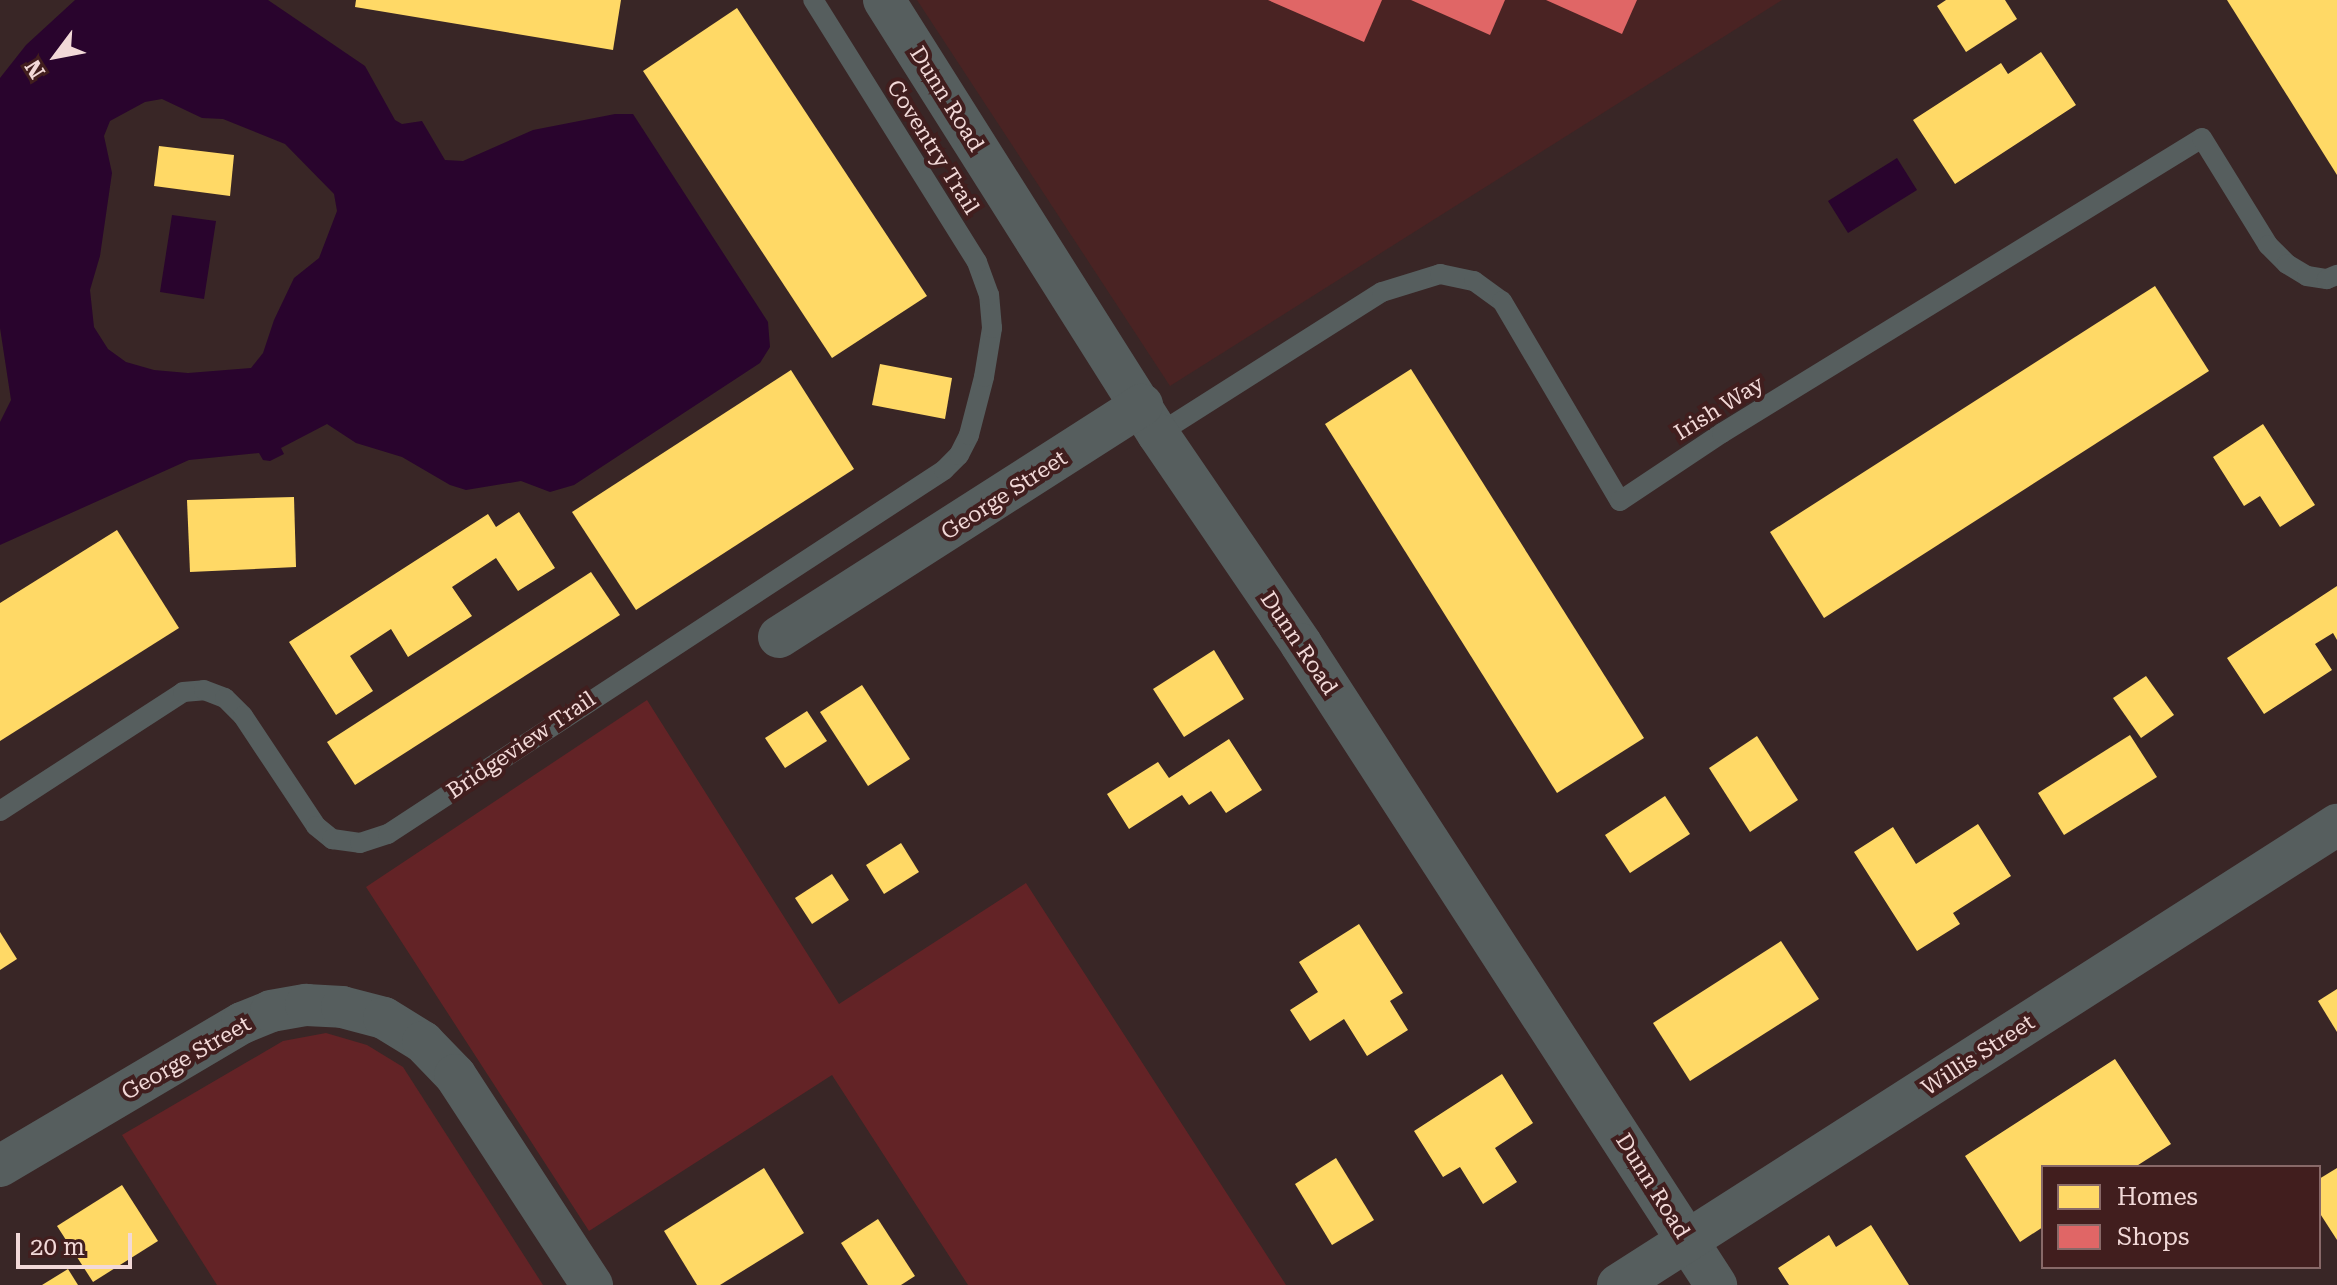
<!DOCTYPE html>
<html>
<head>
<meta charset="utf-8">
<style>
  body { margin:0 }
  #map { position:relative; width:2337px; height:1285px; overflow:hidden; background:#392626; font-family:"Roboto Serif",serif }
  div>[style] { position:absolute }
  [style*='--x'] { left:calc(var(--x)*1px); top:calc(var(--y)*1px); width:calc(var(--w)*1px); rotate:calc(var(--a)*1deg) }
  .built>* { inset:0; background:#4a2323 }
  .green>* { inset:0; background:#632326 }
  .water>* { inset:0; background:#29042d }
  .homes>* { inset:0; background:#ffd966 }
  .shops>* { inset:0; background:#e06666 }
  .lane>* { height:20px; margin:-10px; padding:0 10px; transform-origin:10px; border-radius:10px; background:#565e5e }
  .street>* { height:42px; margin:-21px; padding:0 21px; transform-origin:21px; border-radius:21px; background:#565e5e }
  span { translate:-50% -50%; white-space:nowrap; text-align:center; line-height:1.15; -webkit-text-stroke:8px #411e1e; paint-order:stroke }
  .street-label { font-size:22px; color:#f2d9d8 }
  .legend { position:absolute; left:2041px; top:1165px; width:280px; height:104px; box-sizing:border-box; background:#411e1e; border:2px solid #886968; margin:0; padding:10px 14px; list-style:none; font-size:24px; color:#f2d9d8 }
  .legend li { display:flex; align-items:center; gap:16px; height:40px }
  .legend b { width:40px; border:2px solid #886968 }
  .north { position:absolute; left:16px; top:16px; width:80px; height:80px; -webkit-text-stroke:6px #411e1e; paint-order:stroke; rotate:238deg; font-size:22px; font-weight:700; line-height:32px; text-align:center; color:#f2d9d8 }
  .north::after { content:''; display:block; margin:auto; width:28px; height:36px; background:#f2d9d8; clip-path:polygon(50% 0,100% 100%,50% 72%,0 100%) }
  .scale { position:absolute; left:16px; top:1233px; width:116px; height:36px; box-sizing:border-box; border:4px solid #f2d9d8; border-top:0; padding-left:10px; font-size:24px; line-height:28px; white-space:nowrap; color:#f2d9d8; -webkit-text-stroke:6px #411e1e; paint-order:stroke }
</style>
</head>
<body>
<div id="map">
  <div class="built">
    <div style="clip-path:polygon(917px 0,1782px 0,1170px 386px)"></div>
  </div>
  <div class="green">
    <div style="clip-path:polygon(647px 700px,839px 1004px,1026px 883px,1286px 1285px,968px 1285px,832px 1075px,589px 1231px,366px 887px)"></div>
    <div style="clip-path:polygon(326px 1033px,367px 1045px,403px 1067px,543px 1285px,217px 1285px,122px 1135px,283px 1041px)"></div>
  </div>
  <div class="water">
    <div style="clip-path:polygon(evenodd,75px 0,268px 0,365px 66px,395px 120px,402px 124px,422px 121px,445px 160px,463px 161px,533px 130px,615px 114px,633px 114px,768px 322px,770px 347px,760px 363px,574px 485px,550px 492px,521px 481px,466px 490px,450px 485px,402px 457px,356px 443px,327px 424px,281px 448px,284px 454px,270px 461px,263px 460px,259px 453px,189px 460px,0 545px,0 422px,11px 400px,0 328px,0 78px,26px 45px,75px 0,162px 99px,202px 118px,223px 119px,285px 144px,334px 194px,337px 211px,319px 258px,294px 278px,274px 320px,263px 353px,251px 368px,188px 373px,154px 370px,126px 362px,108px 349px,94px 327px,90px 290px,100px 256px,112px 173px,104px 136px,110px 121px,145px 102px,162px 99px)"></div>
    <div style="clip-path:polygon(1897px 158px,1917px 190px,1848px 233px,1828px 201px)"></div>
    <div style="clip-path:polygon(172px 215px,216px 221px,204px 299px,160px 292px)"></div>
  </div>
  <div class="homes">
    <div style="clip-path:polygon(356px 0,621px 0,613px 50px,355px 7px)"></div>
    <div style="clip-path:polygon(1946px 0,2005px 0,2017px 19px,1966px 52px,1937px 6px)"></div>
    <div style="clip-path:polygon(2227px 0,2337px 0,2337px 175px)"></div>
    <div style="clip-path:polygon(737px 8px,927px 296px,832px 358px,643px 71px)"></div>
    <div style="clip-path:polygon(2041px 52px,2076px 105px,1955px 184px,1913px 120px,2001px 63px,2008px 74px)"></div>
    <div style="clip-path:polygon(159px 146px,234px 155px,230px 196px,154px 186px)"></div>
    <div style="clip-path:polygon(2155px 286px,2209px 371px,1824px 618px,1770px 532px)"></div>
    <div style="clip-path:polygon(880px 364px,952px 378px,945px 419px,872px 405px)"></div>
    <div style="clip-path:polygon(1411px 369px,1644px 738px,1557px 793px,1325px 424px)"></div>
    <div style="clip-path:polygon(791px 370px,854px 469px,636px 610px,572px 512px)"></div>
    <div style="clip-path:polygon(2263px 424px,2315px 505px,2280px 527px,2260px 496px,2244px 506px,2213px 457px)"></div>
    <div style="clip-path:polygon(294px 497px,296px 567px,190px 572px,187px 500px)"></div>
    <div style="clip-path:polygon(519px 512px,555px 568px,518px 591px,496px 558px,452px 587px,472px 616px,408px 657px,391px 629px,350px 656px,373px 691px,336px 715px,289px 642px,488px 514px,496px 527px)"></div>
    <div style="clip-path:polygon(117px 530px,179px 628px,0 741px,0 603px)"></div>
    <div style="clip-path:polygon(591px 572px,620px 615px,355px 785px,327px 742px)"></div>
    <div style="clip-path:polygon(2337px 586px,2337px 640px,2333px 633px,2315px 644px,2332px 670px,2264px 714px,2227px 658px)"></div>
    <div style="clip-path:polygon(1214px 650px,1244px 699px,1184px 737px,1153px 689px)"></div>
    <div style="clip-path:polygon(2146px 676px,2174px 715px,2141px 738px,2113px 698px)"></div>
    <div style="clip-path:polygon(862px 685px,910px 759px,868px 786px,820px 712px)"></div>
    <div style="clip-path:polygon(807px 711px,827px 741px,785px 768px,765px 738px)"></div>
    <div style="clip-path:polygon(2130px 735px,2157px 777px,2064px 835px,2038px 793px)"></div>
    <div style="clip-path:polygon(1757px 736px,1798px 800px,1750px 832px,1709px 768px)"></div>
    <div style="clip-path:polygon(1229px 739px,1262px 790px,1226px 813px,1211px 791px,1189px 805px,1182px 795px,1129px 829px,1107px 794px,1158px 762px,1169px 778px)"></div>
    <div style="clip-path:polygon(1665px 796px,1690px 834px,1630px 873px,1605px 835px)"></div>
    <div style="clip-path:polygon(1978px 824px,2011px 876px,1953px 913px,1960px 924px,1917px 951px,1854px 852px,1893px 827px,1916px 864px)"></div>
    <div style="clip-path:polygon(901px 843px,919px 872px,884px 894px,866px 865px)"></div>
    <div style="clip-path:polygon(832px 874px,849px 900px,812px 924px,795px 898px)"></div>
    <div style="clip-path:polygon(1359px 924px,1403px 993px,1390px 1001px,1408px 1030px,1367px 1056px,1344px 1019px,1310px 1041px,1290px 1010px,1318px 992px,1299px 962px)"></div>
    <div style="clip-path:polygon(0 932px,17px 959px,0 970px)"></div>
    <div style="clip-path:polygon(1781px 941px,1819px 999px,1690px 1081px,1653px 1023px)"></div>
    <div style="clip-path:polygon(2337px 989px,2337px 1032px,2318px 1001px)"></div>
    <div style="clip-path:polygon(2115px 1059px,2171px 1144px,2135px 1167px,2043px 1167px,2043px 1227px,2020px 1242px,1965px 1156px)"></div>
    <div style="clip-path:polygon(1502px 1074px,1533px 1123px,1495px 1148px,1517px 1182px,1483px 1204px,1460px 1167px,1443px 1177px,1414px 1131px)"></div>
    <div style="clip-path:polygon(1336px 1158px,1374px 1220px,1332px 1245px,1295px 1184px)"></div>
    <div style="clip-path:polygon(764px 1168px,804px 1233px,720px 1285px,697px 1285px,664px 1231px)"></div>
    <div style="clip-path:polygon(2337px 1168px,2337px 1240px,2319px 1212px,2319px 1179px)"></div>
    <div style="clip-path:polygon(122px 1185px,158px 1241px,93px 1282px,57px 1226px)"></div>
    <div style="clip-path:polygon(878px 1219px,915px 1276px,901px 1285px,868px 1285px,841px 1243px)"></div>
    <div style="clip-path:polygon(1871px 1225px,1909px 1285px,1789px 1285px,1778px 1268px,1829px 1235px,1836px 1247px)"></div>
    <div style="clip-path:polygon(68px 1269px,78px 1285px,42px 1285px)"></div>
  </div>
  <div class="shops">
    <div style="clip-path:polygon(1268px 0,1382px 0,1364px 42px)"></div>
    <div style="clip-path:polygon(1411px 0,1505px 0,1490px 35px)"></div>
    <div style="clip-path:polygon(1546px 0,1637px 0,1622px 34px)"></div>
  </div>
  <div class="lane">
    <div style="--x:1158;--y:434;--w:265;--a:-32.4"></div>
    <div style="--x:1382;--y:292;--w:61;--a:-17.2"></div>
    <div style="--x:1440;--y:274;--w:35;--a:12"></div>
    <div style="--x:1474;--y:281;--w:34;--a:36"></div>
    <div style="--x:1502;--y:301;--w:232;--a:59.5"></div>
    <div style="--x:1620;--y:501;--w:123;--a:-33.7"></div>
    <div style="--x:1722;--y:433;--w:563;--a:-31.57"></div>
    <div style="--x:2202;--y:138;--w:126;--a:58.3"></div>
    <div style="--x:2268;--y:245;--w:27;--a:45"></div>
    <div style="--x:2287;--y:264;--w:23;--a:31"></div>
    <div style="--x:2307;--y:276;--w:20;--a:9"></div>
    <div style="--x:2327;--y:279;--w:11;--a:-22"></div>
    <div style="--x:0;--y:811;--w:218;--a:-33"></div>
    <div style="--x:183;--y:692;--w:21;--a:-5"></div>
    <div style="--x:204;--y:690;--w:22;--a:21"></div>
    <div style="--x:225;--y:698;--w:25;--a:45"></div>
    <div style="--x:243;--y:716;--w:132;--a:56.4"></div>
    <div style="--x:316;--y:826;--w:21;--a:39"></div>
    <div style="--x:332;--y:839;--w:28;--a:8"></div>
    <div style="--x:360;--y:843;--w:29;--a:-18"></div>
    <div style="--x:388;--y:834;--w:665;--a:-33.21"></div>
    <div style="--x:944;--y:470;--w:21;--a:-45"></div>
    <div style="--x:959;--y:455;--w:22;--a:-63"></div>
    <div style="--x:969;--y:435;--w:60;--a:-75.5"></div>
    <div style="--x:984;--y:377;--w:50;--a:-80.7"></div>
    <div style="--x:992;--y:328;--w:33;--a:-95"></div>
    <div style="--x:989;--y:295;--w:35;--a:-110"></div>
    <div style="--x:977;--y:262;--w:309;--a:-122"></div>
  </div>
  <div class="street">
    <div style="--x:884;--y:0;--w:513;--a:57.73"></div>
    <div style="--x:1158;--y:434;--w:254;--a:55.7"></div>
    <div style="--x:1301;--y:644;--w:764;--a:57.08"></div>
    <div style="--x:779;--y:637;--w:431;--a:-32.6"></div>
    <div style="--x:0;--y:1166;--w:281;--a:-30.6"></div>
    <div style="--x:242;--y:1023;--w:31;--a:-22"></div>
    <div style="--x:271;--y:1011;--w:36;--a:-10"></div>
    <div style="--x:306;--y:1005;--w:36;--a:3"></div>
    <div style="--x:342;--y:1007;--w:43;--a:14.7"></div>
    <div style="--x:384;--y:1018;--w:46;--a:31.6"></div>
    <div style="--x:423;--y:1042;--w:46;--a:45.9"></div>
    <div style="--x:455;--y:1075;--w:251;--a:56.9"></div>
    <div style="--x:1618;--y:1285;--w:854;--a:-32.61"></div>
  </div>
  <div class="street-label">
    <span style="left:947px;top:99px;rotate:58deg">Dunn Road</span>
    <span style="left:933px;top:147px;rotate:58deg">Coventry Trail</span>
    <span style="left:1719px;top:408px;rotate:-32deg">Irish Way</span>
    <span style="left:1004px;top:495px;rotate:-33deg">George Street</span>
    <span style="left:1299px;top:643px;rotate:56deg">Dunn Road</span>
    <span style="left:521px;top:745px;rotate:-34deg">Bridgeview Trail</span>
    <span style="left:1978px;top:1055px;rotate:-33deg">Willis Street</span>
    <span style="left:186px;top:1058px;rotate:-30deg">George Street</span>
    <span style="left:1653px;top:1186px;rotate:58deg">Dunn Road</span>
  </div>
  <ul class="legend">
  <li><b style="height:22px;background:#ffd966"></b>Homes</li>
  <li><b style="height:22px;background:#e06666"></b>Shops</li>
  </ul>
  <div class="north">N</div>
  <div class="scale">20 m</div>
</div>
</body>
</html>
